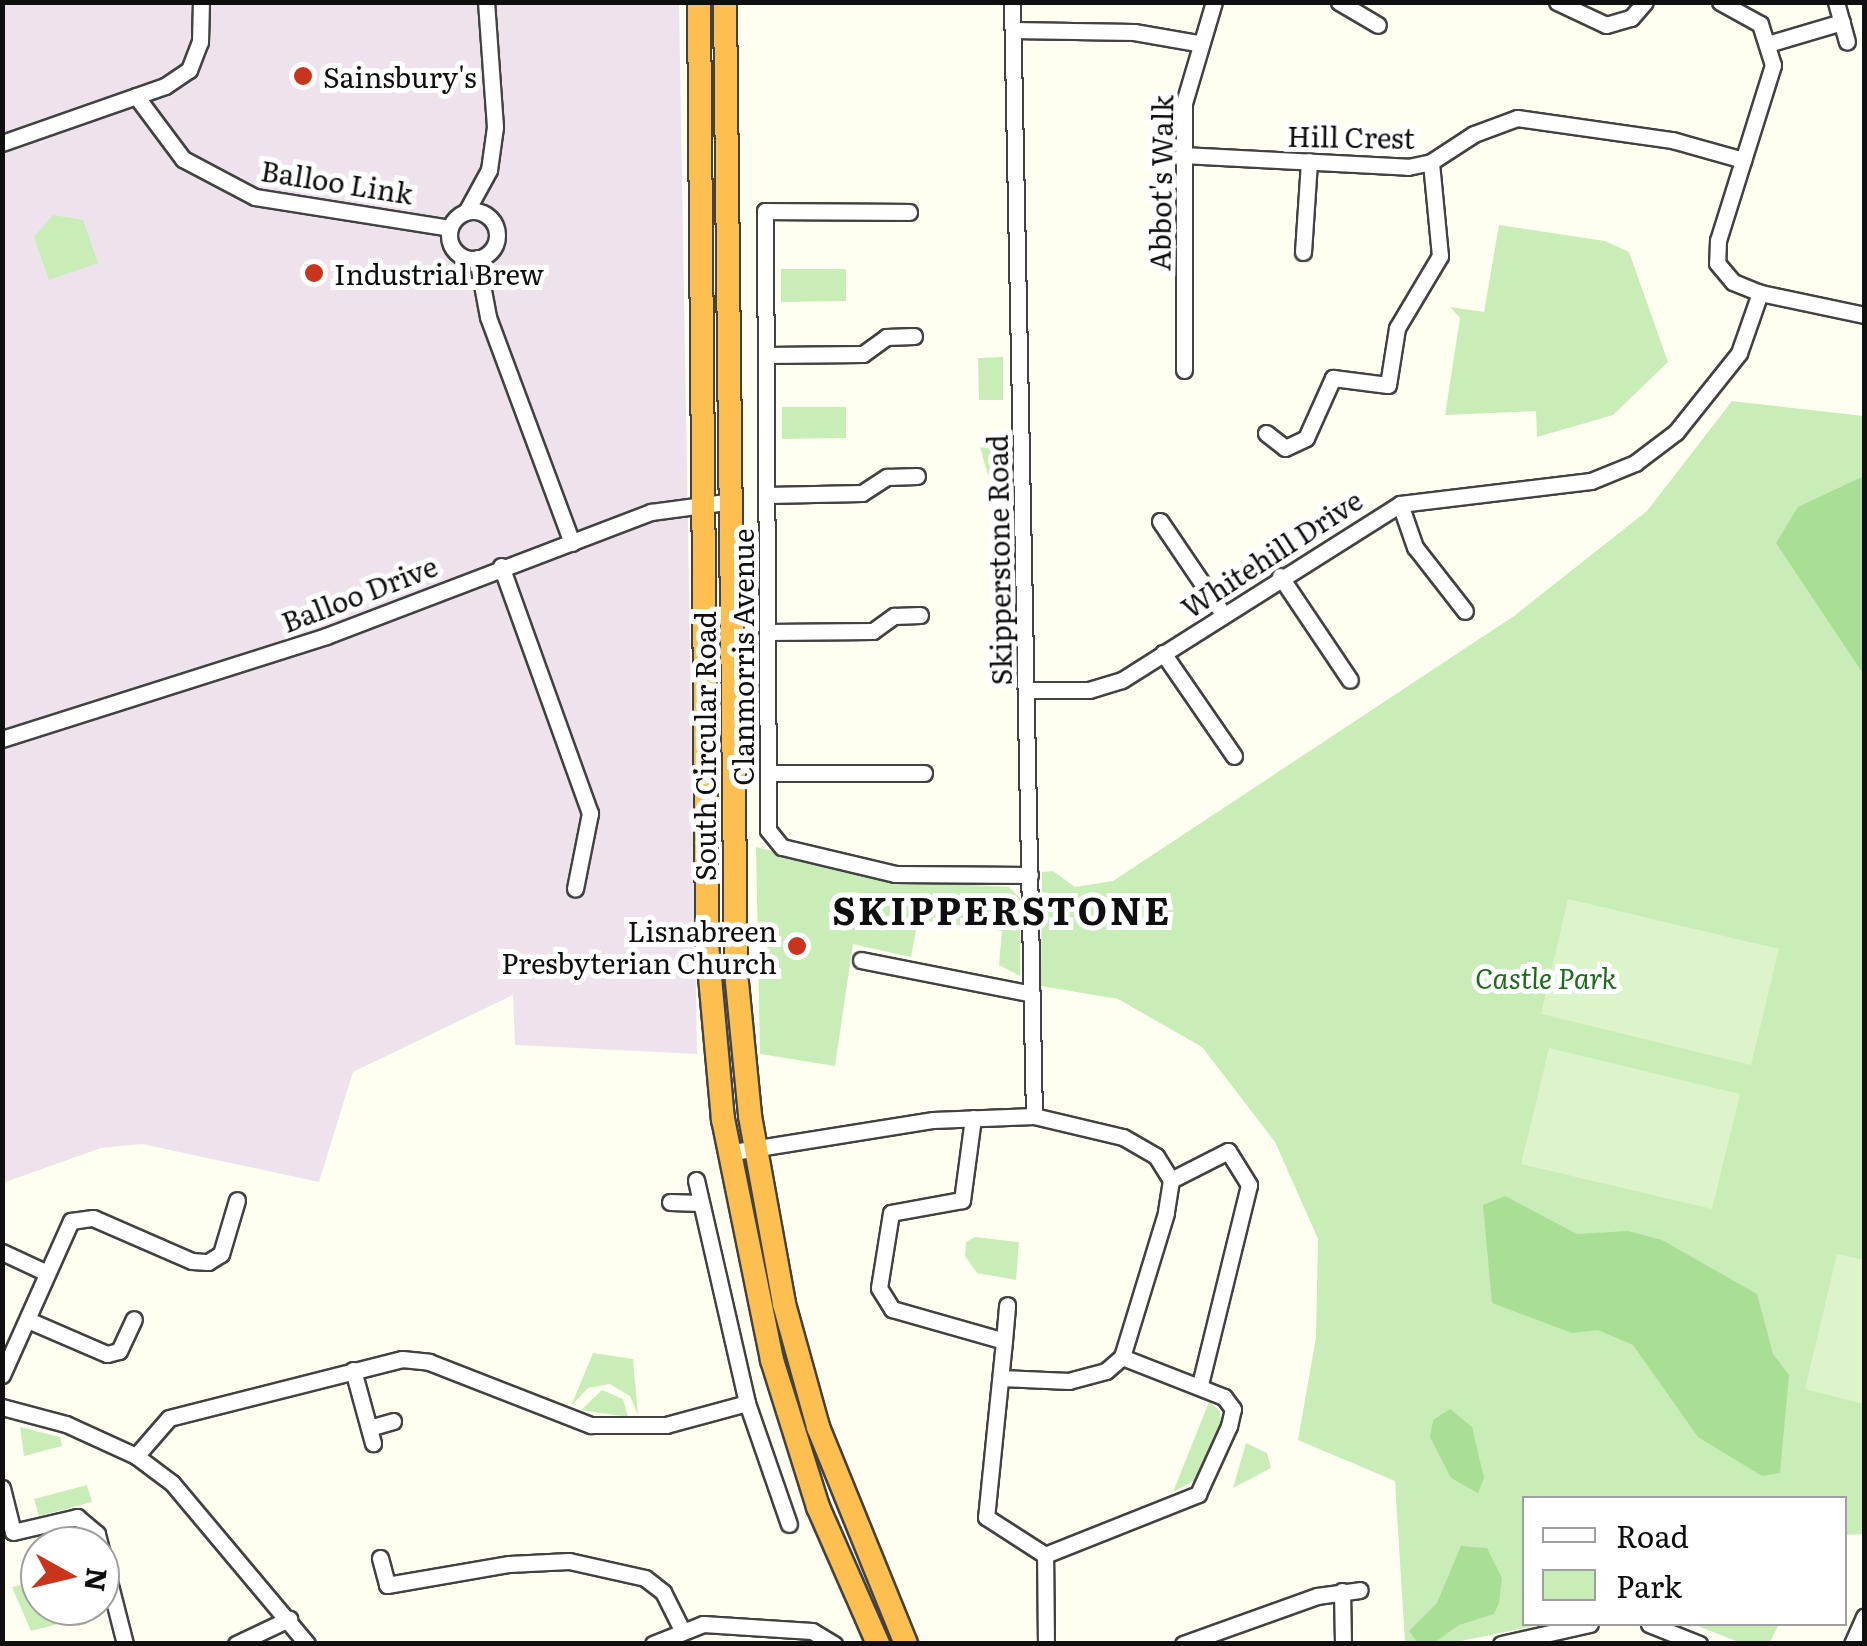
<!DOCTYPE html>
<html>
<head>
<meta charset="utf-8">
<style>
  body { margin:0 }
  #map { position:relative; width:1867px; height:1646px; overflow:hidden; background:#fffff1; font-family:Literata,serif }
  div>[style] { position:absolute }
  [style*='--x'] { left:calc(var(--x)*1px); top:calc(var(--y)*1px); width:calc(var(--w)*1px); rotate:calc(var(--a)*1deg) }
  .industrial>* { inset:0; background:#eee3ed }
  .green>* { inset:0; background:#c9edb7 }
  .forest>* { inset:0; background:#a9df95 }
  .pitch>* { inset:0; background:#ddf3c9 }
  .roads { filter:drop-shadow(2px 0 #424242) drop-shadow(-2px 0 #424242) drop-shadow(0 2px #424242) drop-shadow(0 -2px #424242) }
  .minor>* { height:15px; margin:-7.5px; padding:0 7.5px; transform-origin:7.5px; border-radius:7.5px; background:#fff }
  .minor>.ring { margin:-7.5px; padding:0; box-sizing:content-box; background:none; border:15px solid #fff; border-radius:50% }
  .highway>* { height:22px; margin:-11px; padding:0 11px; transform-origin:11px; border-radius:11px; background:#fdbf50 }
  .dots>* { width:28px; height:28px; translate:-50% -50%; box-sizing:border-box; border:5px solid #fff; border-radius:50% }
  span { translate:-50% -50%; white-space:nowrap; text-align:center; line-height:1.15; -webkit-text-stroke:10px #fff; paint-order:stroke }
  .poi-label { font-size:28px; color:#0f0f0f }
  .left { translate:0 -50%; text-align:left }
  .right { translate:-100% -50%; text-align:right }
  .street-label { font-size:28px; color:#0f0f0f }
  .park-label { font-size:28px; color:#1c6c1a; font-style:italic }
  .district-label { font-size:38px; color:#0f0f0f; font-weight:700; letter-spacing:2.5px }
  .frame { position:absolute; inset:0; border:5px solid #0f0f0f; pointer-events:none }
  .legend { position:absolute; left:1522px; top:1496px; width:325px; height:130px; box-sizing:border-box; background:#fff; border:2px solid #9f9f9f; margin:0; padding:12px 18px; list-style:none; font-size:30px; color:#0f0f0f }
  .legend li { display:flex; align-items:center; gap:20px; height:50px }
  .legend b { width:50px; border:2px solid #9f9f9f }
  .north { position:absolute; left:20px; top:1526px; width:100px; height:100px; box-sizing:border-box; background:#fff; border:2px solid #9f9f9f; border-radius:50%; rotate:98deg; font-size:28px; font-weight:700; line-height:40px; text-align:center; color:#0f0f0f }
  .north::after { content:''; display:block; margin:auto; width:35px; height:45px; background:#c9341d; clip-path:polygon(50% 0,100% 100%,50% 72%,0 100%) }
</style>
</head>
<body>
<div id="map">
  <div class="industrial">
    <div style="clip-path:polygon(3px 3px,679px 3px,697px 1054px,515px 1045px,513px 995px,353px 1072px,319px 1182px,142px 1144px,101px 1148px,3px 1183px)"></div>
  </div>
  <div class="green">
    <div style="clip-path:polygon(53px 215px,83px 220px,98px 263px,49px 280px,34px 237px)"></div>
    <div style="clip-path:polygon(1499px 225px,1605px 241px,1629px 252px,1668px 362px,1613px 415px,1537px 437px,1536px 411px,1445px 415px,1460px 318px,1450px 307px,1484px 312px)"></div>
    <div style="clip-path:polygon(781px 269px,846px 269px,846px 301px,781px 302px)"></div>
    <div style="clip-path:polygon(1003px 357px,1003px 400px,979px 400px,978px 358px)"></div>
    <div style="clip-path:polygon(1732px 401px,1864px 416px,1864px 1534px,1845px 1535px,1844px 1498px,1524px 1498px,1524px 1624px,1545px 1624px,1451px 1643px,1405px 1643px,1395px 1481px,1298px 1440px,1316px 1337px,1318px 1239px,1275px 1142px,1202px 1047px,1118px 999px,1041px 986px,1042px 872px,1053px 871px,1075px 887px,1113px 881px,1514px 616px,1647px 511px)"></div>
    <div style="clip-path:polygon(782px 407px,846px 407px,846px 438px,782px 439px)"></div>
    <div style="clip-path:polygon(1005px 446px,1005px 479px,989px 479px,980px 447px)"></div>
    <div style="clip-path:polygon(756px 847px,895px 881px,1009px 887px,1020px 898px,1020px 976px,999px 965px,1002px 931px,918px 920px,911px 957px,853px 944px,835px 1066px,760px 1054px)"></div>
    <div style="clip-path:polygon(975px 1237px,1019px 1242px,1016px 1280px,977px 1273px,965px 1256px,966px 1242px)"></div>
    <div style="clip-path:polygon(593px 1353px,633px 1359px,638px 1415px,630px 1396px,610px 1384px,588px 1388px,571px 1406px)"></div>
    <div style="clip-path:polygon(602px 1390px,623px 1399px,628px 1417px,581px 1410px)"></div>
    <div style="clip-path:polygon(1209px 1402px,1220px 1411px,1221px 1423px,1197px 1479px,1173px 1492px)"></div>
    <div style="clip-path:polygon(20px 1427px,60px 1437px,62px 1446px,24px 1456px)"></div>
    <div style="clip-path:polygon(1246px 1443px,1267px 1453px,1271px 1468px,1233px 1488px)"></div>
    <div style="clip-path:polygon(87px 1485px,92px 1502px,39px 1516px,34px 1499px)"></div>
    <div style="clip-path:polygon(40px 1580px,40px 1606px,53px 1606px,58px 1624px,31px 1631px,12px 1587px)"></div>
    <div style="clip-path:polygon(1693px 1624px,1779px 1624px,1769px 1644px,1741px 1643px)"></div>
  </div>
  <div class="forest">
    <div style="clip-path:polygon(1864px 476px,1864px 675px,1776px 543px,1798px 507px)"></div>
    <div style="clip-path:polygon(1505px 1196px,1577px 1234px,1628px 1231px,1662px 1240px,1757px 1294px,1773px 1354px,1789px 1375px,1780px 1473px,1762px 1476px,1698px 1437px,1633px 1345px,1598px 1330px,1572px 1333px,1492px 1303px,1483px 1205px)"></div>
    <div style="clip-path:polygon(1450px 1409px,1472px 1427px,1484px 1478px,1478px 1493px,1451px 1478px,1430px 1437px,1433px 1420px)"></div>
    <div style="clip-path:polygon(1461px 1546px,1487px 1548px,1502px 1578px,1499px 1603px,1494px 1614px,1459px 1625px,1434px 1643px,1418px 1643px,1409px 1631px,1437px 1603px)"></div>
  </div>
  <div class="pitch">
    <div style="clip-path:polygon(1568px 899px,1779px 949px,1751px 1065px,1541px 1014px)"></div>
    <div style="clip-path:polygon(1549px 1048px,1740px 1094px,1712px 1209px,1521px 1164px)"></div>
    <div style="clip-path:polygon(1837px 1254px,1864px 1260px,1864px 1404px,1805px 1389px)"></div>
  </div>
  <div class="roads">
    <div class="minor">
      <div style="--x:1012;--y:2;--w:1114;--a:88.87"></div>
      <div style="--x:1339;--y:2;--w:45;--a:30.5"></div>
      <div style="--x:1557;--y:2;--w:54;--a:25.1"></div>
      <div style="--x:1606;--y:25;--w:26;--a:-16"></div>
      <div style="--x:1631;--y:18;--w:21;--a:-49"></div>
      <div style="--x:1720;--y:2;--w:46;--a:28.8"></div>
      <div style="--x:1760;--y:24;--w:43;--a:72.4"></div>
      <div style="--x:1773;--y:65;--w:183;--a:107.4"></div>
      <div style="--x:1718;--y:240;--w:23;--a:92"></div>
      <div style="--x:1717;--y:263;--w:25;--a:50"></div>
      <div style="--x:1733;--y:282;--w:29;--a:22"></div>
      <div style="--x:1760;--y:293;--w:106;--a:11.9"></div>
      <div style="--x:1836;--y:2;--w:41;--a:74.6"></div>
      <div style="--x:1013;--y:30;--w:121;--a:0.9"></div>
      <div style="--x:1134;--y:32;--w:64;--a:9.9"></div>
      <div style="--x:1771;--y:43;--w:74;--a:-16.5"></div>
      <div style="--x:136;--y:96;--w:79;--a:53.3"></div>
      <div style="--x:183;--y:159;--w:81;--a:27.8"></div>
      <div style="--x:255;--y:197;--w:197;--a:9"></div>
      <div style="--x:2;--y:143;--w:173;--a:-19.3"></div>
      <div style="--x:165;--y:86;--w:29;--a:-34"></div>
      <div style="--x:189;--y:70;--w:30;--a:-69"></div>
      <div style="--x:200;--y:42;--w:40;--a:-88.6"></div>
      <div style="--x:1182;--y:155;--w:226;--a:3"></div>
      <div style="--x:1408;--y:167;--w:24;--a:-12"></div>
      <div style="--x:1431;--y:162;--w:51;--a:-33.1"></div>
      <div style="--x:1474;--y:134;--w:46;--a:-20.4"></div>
      <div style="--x:1517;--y:118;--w:157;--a:8.1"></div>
      <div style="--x:1672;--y:140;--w:74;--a:15.7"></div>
      <div class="ring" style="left:449px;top:211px;width:33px;height:33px"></div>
      <div style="--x:466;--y:212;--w:48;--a:-61.3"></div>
      <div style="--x:489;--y:170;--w:43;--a:-82.1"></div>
      <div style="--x:495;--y:127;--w:125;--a:-94.1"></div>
      <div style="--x:909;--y:212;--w:144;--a:-179.6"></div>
      <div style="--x:765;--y:211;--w:619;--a:89.72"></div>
      <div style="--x:768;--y:830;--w:22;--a:51"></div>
      <div style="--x:782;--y:847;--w:116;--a:13.4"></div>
      <div style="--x:895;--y:874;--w:135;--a:0.4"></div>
      <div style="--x:1303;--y:252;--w:91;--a:-86.2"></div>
      <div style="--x:477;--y:258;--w:60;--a:79.4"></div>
      <div style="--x:488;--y:317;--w:241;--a:69.6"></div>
      <div style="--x:766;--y:355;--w:97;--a:-0.6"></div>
      <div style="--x:863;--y:354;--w:29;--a:-36"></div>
      <div style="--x:886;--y:337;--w:28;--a:-2"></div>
      <div style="--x:1184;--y:370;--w:267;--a:-90"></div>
      <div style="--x:1184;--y:103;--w:105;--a:-73.5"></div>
      <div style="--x:1266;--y:433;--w:24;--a:38"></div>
      <div style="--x:1285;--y:448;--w:23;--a:-25"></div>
      <div style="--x:1306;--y:438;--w:66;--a:-65.8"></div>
      <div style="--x:1333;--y:378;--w:55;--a:7.3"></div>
      <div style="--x:1388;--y:385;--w:58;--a:-81"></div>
      <div style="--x:1397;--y:328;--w:84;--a:-59.2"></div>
      <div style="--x:1440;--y:256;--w:94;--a:-95.5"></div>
      <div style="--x:767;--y:495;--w:95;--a:-1.2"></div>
      <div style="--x:862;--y:493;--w:30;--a:-33"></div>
      <div style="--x:887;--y:477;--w:30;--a:-2"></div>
      <div style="--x:1400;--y:504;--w:46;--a:70.8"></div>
      <div style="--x:1415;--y:547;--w:81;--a:52"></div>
      <div style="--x:1160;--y:521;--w:112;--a:55.9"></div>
      <div style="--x:501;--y:566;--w:263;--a:70.2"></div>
      <div style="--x:590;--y:813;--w:77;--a:101.2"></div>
      <div style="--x:1280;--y:576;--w:125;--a:56.1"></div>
      <div style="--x:768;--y:632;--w:105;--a:-0.5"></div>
      <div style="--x:873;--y:631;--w:26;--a:-36"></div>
      <div style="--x:894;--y:616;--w:26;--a:-2"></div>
      <div style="--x:1163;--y:653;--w:125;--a:55.4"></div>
      <div style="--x:1026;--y:690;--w:63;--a:0"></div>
      <div style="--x:1089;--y:690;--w:34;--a:-17"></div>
      <div style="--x:1122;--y:680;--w:329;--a:-32.3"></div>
      <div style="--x:1400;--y:504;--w:192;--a:-6.9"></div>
      <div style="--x:1591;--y:481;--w:48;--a:-22.2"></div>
      <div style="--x:1635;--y:463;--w:51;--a:-37.1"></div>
      <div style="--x:1676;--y:432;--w:101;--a:-51.4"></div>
      <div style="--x:1739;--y:353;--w:64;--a:-70.7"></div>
      <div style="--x:2;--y:739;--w:340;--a:-17.6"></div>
      <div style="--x:326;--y:636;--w:348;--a:-20.9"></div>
      <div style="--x:651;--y:512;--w:83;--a:-7.6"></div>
      <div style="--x:769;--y:773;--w:155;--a:0"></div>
      <div style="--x:861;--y:960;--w:174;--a:11.2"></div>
      <div style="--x:973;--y:1118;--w:83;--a:97.6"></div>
      <div style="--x:962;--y:1200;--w:72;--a:169.6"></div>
      <div style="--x:891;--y:1213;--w:76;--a:99.1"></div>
      <div style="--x:879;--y:1288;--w:25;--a:58"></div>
      <div style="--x:892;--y:1309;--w:116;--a:15.9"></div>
      <div style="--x:1004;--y:1341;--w:177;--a:95.8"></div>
      <div style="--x:986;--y:1517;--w:70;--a:32.8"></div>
      <div style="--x:727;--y:1153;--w:209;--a:-9.1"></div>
      <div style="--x:933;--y:1120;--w:101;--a:-2.3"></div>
      <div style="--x:1034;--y:1116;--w:91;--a:13.3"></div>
      <div style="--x:1123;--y:1137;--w:38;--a:30"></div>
      <div style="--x:1156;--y:1156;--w:28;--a:58"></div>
      <div style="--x:1171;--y:1180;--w:33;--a:99"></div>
      <div style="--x:1166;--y:1213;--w:151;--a:107"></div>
      <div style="--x:1122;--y:1357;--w:21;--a:139"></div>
      <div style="--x:1106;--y:1371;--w:38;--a:165"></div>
      <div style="--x:1069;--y:1381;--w:68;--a:-177.5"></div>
      <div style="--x:696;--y:1180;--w:229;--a:77.1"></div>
      <div style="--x:1171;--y:1180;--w:64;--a:-27"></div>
      <div style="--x:1228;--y:1151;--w:40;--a:58"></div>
      <div style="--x:1249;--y:1185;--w:206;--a:103.8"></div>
      <div style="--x:670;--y:1202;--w:30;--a:2"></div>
      <div style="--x:2;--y:1252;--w:50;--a:25"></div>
      <div style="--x:28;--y:1320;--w:86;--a:23.3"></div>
      <div style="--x:107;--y:1354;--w:12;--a:-14"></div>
      <div style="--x:119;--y:1351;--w:35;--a:-65"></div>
      <div style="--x:1004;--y:1341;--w:36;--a:-85"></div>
      <div style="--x:353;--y:1370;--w:76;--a:74.7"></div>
      <div style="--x:2;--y:1375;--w:169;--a:-65.9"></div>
      <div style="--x:71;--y:1221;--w:22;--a:-8"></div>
      <div style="--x:93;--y:1218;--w:108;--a:23.5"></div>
      <div style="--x:192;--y:1261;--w:16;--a:4"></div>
      <div style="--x:208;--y:1262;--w:15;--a:-32"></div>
      <div style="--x:221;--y:1254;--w:56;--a:-73.5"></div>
      <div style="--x:2;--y:1407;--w:66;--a:14.9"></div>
      <div style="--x:66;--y:1424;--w:77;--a:24.6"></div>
      <div style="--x:136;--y:1456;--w:45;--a:36.9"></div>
      <div style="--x:172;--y:1483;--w:210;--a:50"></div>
      <div style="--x:369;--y:1428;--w:25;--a:-16"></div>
      <div style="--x:136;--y:1456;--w:50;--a:-49"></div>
      <div style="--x:169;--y:1418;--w:240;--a:-14.2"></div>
      <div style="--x:402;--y:1359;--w:27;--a:6"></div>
      <div style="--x:429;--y:1362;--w:174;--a:21.3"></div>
      <div style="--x:591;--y:1425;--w:75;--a:0"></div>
      <div style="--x:666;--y:1425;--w:84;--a:-15.2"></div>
      <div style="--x:747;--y:1403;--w:128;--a:70.9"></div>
      <div style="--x:2;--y:1488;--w:45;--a:76"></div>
      <div style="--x:13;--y:1532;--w:66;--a:-13.2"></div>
      <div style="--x:77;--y:1517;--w:26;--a:40"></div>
      <div style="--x:97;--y:1534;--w:114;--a:75.7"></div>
      <div style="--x:380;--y:1558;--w:28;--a:75"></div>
      <div style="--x:387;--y:1585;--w:124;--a:-9.8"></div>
      <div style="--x:509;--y:1564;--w:60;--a:-2.9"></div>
      <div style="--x:569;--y:1561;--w:78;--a:12.6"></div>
      <div style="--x:645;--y:1578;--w:23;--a:38"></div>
      <div style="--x:663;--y:1592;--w:40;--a:63.4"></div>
      <div style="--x:1342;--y:1591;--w:53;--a:88.9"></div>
      <div style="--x:1649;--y:1624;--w:54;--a:21.8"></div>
      <div style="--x:236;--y:1644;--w:59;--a:-25.3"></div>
      <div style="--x:653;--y:1644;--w:54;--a:-21.8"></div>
      <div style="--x:703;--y:1624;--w:109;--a:3.7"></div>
      <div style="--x:812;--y:1631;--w:26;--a:31"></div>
      <div style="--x:1046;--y:1644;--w:89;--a:-90.6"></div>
      <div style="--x:1045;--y:1555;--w:165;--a:-21.7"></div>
      <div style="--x:1198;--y:1494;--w:75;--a:-65.5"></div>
      <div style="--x:1229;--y:1426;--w:17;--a:-77"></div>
      <div style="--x:1233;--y:1409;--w:15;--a:-127"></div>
      <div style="--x:1224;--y:1397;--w:110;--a:-158.6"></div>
      <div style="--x:1183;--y:1644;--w:142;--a:-19.7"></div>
      <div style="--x:1317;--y:1596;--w:43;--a:-7.9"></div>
      <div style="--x:1501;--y:1644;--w:91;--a:-12.7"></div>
      <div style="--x:1852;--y:1644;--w:30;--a:-66"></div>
    </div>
    <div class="highway">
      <div style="--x:699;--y:2;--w:942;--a:89.51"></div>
      <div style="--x:707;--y:944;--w:176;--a:84.8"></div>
      <div style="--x:723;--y:1119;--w:246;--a:78.5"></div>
      <div style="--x:772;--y:1360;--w:154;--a:72.6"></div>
      <div style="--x:818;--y:1507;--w:150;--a:66.3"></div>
      <div style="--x:725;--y:2;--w:970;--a:89.35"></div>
      <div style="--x:736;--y:972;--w:145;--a:84.4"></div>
      <div style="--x:750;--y:1116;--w:191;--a:79.7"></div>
      <div style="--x:784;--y:1304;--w:128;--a:74.5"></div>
      <div style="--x:818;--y:1427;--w:234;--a:67.9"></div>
    </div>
  </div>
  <div class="dots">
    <div style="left:303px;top:76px;background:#c9341d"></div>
    <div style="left:314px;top:273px;background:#c9341d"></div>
    <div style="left:797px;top:946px;background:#c9341d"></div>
  </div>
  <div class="poi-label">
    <span class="left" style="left:323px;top:76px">Sainsbury's</span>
    <span class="left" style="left:334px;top:273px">Industrial Brew</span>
    <span class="right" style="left:777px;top:946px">Lisnabreen<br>Presbyterian Church</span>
  </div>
  <div class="street-label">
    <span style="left:1351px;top:136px;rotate:1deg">Hill Crest</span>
    <span style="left:337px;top:181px;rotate:9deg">Balloo Link</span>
    <span style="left:1160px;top:183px;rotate:-89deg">Abbot's Walk</span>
    <span style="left:1271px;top:553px;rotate:-33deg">Whitehill Drive</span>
    <span style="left:998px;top:560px;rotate:-91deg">Skipperstone Road</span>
    <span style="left:359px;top:593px;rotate:-21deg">Balloo Drive</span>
    <span style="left:742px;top:657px;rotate:-90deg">Clanmorris Avenue</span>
    <span style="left:704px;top:746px;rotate:-90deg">South Circular Road</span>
  </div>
  <div class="park-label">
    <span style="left:1546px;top:977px">Castle Park</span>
  </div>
  <div class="district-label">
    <span style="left:1002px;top:909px">SKIPPERSTONE</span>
  </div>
  <div class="frame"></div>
  <ul class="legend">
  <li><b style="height:12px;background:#fff"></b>Road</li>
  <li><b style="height:28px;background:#c9edb7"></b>Park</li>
  </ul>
  <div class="north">N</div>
</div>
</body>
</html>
